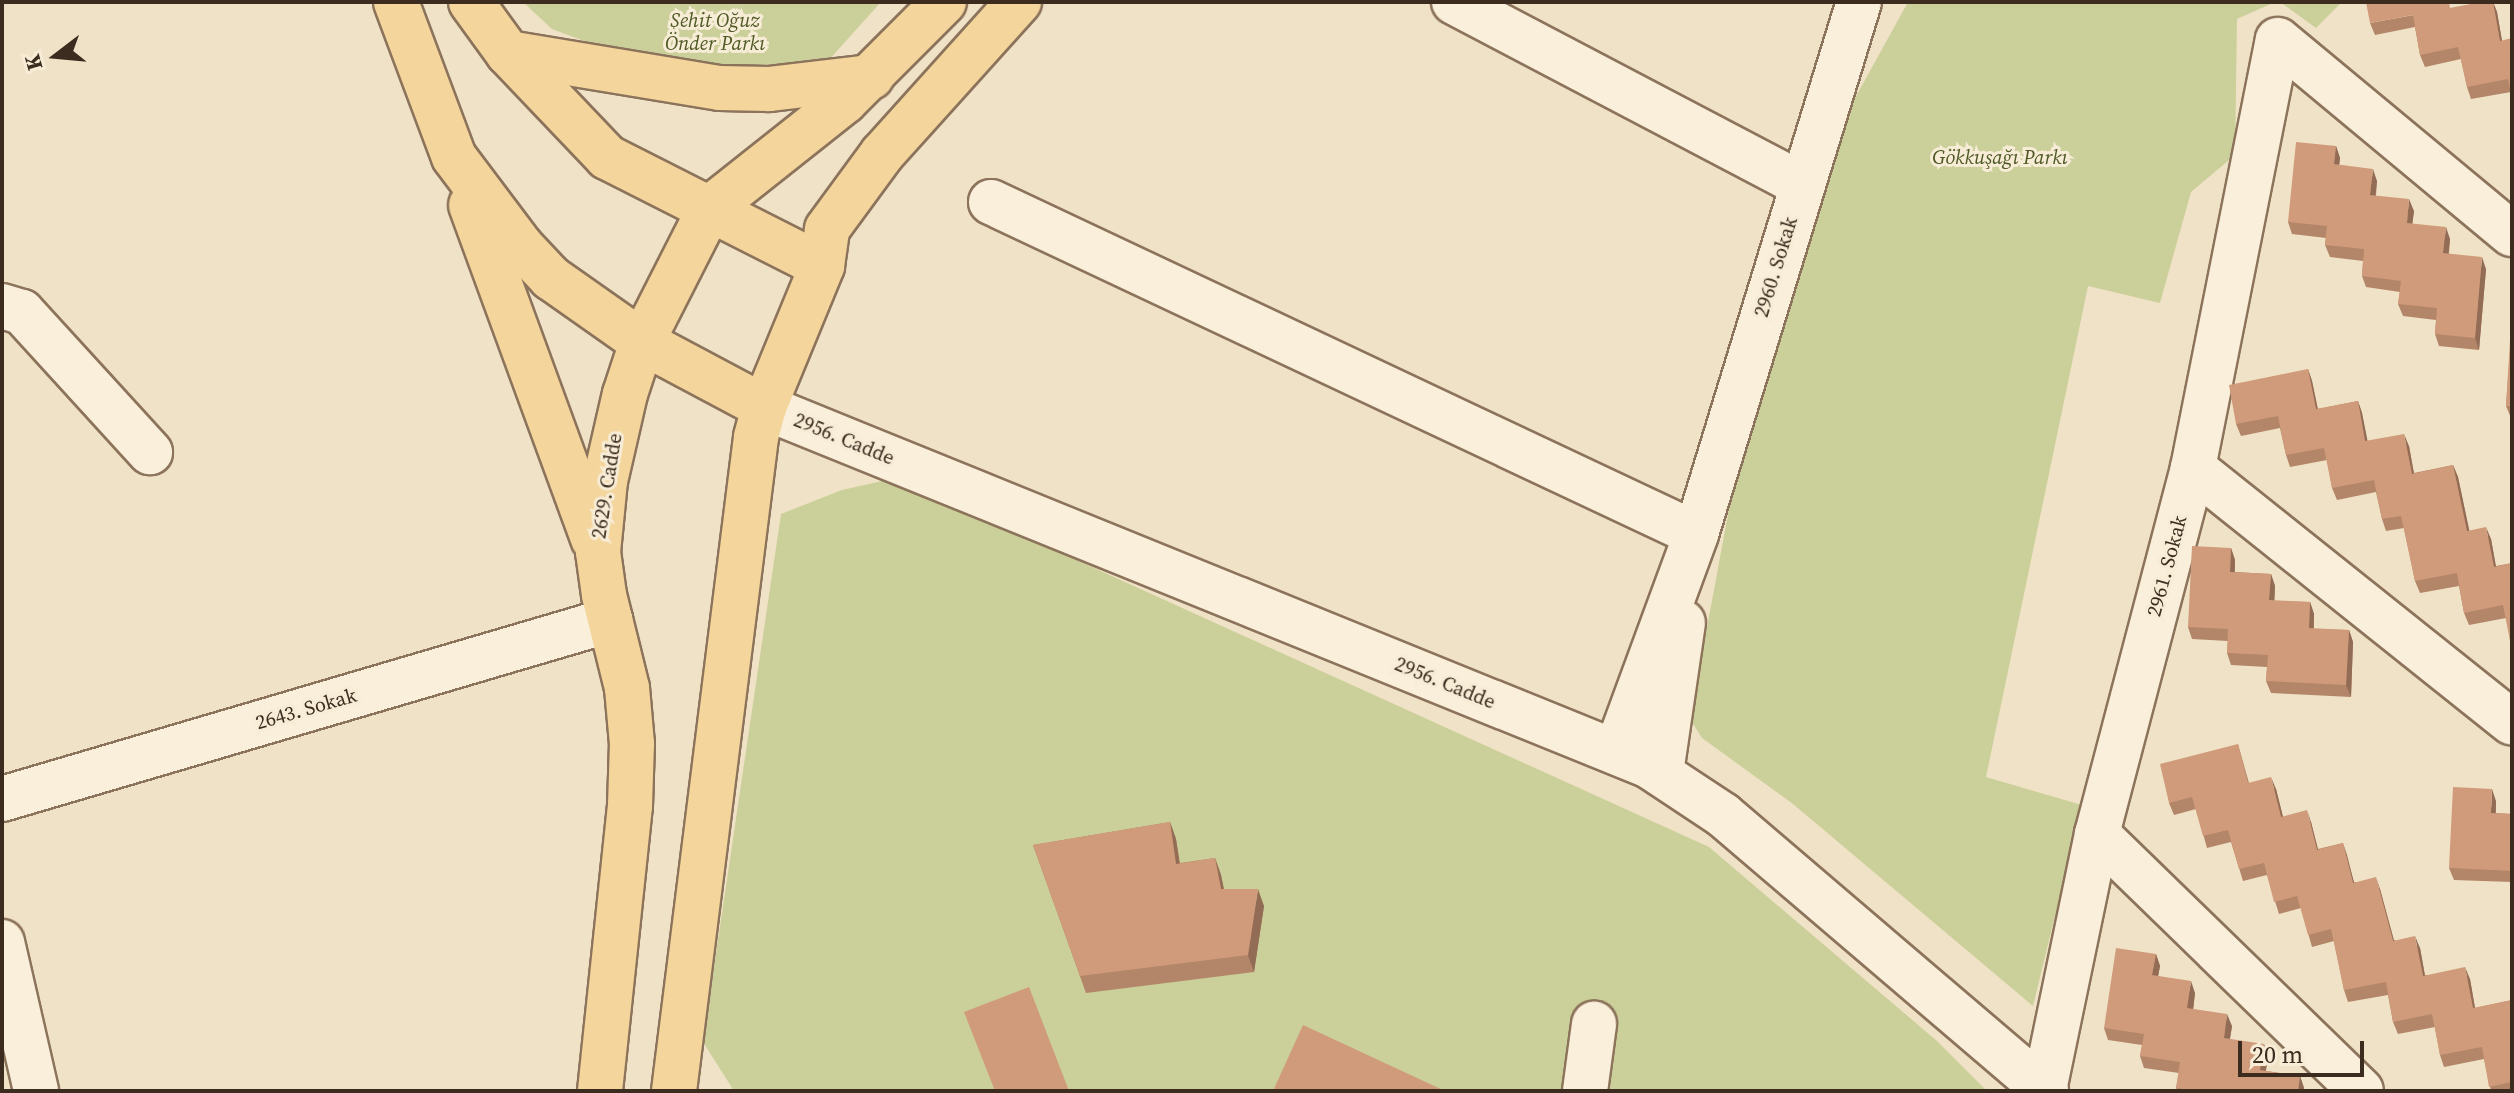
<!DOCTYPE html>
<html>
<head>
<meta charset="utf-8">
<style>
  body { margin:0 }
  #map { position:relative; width:2514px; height:1093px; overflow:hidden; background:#f0e2c6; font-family:"Source Serif 4",serif }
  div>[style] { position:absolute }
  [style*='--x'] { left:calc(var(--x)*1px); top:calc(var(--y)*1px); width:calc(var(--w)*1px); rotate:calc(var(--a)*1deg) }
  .green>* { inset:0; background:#cbcf99 }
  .roads { filter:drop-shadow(2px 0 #8c735b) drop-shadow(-2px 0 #8c735b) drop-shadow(0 2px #8c735b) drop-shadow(0 -2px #8c735b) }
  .minor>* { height:44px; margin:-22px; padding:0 22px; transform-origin:22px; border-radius:22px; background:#faefda }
  .major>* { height:44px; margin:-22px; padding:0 22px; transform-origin:22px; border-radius:22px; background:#f4d69d }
  .wall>* { inset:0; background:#b38569 }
  .shaded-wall>* { inset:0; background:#926c55 }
  .building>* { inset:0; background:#d09b7a }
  span { translate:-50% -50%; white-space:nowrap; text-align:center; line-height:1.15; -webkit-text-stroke:6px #f7ecd6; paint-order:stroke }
  .park-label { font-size:20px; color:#4e5925; font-style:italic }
  .street-label { font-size:20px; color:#3c2c1f }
  .frame { position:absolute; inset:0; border:4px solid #3c2c1f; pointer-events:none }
  .north { position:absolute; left:16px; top:16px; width:80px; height:80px; -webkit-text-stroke:6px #f7ecd6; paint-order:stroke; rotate:254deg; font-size:22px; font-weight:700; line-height:32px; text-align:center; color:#3c2c1f }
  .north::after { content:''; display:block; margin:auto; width:28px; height:36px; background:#3c2c1f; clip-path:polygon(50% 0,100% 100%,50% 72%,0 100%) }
  .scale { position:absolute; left:2238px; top:1041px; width:126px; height:36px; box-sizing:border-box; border:4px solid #3c2c1f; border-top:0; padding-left:10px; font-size:24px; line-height:28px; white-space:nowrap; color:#3c2c1f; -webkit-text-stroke:6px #f7ecd6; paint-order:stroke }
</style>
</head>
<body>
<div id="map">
  <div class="green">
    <div style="clip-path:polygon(523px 2px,881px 2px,827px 62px,743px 66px,645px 57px,603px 48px,552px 29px)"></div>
    <div style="clip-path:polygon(1908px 2px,2275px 2px,2237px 19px,2235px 155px,2191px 192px,2160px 303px,2088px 286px,1986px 777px,2082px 805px,2033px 1006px,1793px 804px,1702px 738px,1690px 719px,1742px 439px,1822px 158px)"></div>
    <div style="clip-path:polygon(2280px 2px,2342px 2px,2316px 28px)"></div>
    <div style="clip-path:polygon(896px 478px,1709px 847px,1937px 1041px,1987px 1091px,734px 1091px,703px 1042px,781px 514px,842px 490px)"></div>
  </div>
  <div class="roads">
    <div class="minor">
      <div style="--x:1454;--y:2;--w:392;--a:27.7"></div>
      <div style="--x:991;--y:202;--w:779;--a:25.22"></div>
      <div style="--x:2;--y:306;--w:21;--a:17"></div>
      <div style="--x:22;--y:312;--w:190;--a:47.6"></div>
      <div style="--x:764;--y:407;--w:955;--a:22.08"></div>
      <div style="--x:1649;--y:766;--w:89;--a:33.5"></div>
      <div style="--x:1723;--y:815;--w:425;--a:40.5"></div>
      <div style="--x:2193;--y:468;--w:408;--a:38.6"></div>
      <div style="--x:1616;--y:752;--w:232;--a:-69.8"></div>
      <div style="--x:1696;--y:534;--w:556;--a:-72.97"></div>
      <div style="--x:1661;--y:773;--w:152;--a:-81.7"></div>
      <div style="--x:2;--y:799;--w:634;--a:-16.4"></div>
      <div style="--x:2097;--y:834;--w:368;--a:44.2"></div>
      <div style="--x:2;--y:942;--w:153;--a:77.1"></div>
      <div style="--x:2044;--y:1090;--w:261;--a:-78.3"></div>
      <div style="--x:2097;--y:834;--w:378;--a:-75.3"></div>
      <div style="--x:2193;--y:468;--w:436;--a:-78.8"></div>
      <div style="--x:2278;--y:40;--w:304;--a:39.7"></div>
      <div style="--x:1585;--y:1091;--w:68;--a:-82.3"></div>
    </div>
    <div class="major">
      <div style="--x:396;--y:2;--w:165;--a:69.5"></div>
      <div style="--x:454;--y:157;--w:111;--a:53"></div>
      <div style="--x:521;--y:246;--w:44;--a:46.8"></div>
      <div style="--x:551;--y:278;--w:111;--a:35.1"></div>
      <div style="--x:642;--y:342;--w:138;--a:28"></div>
      <div style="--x:471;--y:2;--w:63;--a:54"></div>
      <div style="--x:508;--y:53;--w:144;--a:46.4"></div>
      <div style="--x:607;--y:157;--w:241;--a:26.9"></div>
      <div style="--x:508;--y:53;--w:215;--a:9.4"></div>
      <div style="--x:720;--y:88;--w:49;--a:1.2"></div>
      <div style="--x:769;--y:89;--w:103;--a:-6.7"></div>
      <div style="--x:471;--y:205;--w:356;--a:69.9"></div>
      <div style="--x:600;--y:1091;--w:287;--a:-84"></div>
      <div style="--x:630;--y:806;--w:62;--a:-88.2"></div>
      <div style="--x:632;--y:744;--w:56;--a:-95.1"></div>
      <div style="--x:627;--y:688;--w:96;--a:-103.9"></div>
      <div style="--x:604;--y:595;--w:43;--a:-97.9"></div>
      <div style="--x:598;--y:552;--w:71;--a:-84.4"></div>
      <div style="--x:605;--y:481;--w:89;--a:-77.1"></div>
      <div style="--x:625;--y:394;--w:55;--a:-71.9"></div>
      <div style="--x:642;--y:342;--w:150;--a:-63.1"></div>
      <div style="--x:710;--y:208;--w:172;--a:-38.4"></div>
      <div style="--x:845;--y:101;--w:140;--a:-45"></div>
      <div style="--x:674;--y:1091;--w:659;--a:-82.85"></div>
      <div style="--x:756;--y:437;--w:31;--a:-75"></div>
      <div style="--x:764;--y:407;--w:152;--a:-67.6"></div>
      <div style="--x:822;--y:266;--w:37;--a:-82"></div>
      <div style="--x:827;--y:229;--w:93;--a:-53.7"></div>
      <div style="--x:882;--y:154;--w:205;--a:-48"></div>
    </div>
  </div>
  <div class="wall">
    <div style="clip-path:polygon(2493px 2px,2497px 12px,2511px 92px,2471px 99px,2467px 87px,2461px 59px,2425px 67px,2420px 55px,2415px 27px,2375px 35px,2370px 23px,2452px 8px)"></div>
    <div style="clip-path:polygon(2336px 146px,2340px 158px,2339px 165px,2377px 181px,2376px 196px,2414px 211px,2412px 224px,2450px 239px,2449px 254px,2486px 269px,2479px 350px,2439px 346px,2435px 334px,2436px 320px,2403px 316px,2398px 304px,2400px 292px,2366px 287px,2362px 276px,2363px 261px,2330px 257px,2325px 245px,2326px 238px,2292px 234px,2288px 222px)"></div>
    <div style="clip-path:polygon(2512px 325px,2512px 418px,2511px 418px,2506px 406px)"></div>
    <div style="clip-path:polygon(2308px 369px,2312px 381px,2318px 409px,2358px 401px,2362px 413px,2367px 441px,2409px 446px,2414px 473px,2453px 465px,2458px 477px,2469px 531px,2491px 539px,2496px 566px,2512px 563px,2512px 648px,2506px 618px,2469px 625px,2464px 613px,2459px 586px,2420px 593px,2415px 581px,2404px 528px,2386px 531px,2382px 519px,2376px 492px,2337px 500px,2332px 488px,2327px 460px,2290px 467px,2286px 455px,2280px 428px,2241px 436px,2236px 424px)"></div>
    <div style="clip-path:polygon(2231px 548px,2235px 560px,2235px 572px,2271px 574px,2275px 586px,2274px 601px,2310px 602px,2314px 614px,2314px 629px,2349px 630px,2353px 642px,2351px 697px,2271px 693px,2266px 681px,2267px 667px,2231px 665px,2227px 653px,2228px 641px,2192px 639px,2188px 627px)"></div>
    <div style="clip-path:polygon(2238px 744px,2249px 783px,2276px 789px,2283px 817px,2311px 822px,2318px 849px,2343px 843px,2354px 882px,2380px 889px,2394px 940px,2420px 948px,2425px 975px,2470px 979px,2475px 1008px,2512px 1000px,2512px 1091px,2491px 1091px,2484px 1059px,2444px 1067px,2440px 1055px,2435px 1027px,2398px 1034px,2393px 1022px,2388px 995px,2348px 1002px,2344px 990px,2334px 941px,2312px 947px,2301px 908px,2279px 914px,2267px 875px,2243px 881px,2231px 842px,2207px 848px,2196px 809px,2174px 815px,2169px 803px)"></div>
    <div style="clip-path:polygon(2496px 801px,2496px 813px,2512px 814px,2512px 882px,2454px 880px,2449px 868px)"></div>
    <div style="clip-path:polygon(1170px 822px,1176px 839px,1180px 863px,1215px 858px,1221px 875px,1224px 889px,1264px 906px,1254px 972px,1086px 993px,1033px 845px)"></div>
    <div style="clip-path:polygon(2156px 954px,2160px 966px,2158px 976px,2195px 993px,2193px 1009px,2232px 1026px,2230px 1039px,2268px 1056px,2266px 1071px,2300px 1076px,2304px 1088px,2304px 1091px,2178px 1091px,2176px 1088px,2179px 1073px,2144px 1068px,2140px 1056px,2142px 1045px,2108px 1040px,2104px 1028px)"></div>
  </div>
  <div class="shaded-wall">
    <div style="clip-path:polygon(2493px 2px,2497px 12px,2504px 53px,2500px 41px)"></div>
    <div style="clip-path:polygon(2336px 146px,2340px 158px,2338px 176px,2334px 164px)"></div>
    <div style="clip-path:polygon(2373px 169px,2377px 181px,2374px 207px,2370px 195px)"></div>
    <div style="clip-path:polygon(2409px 199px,2414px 211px,2411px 235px,2407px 223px)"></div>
    <div style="clip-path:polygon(2446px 227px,2450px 239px,2447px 265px,2443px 253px)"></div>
    <div style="clip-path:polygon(2482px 257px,2486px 269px,2479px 350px,2475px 338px)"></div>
    <div style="clip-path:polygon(2308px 369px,2312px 381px,2320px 421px,2316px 409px)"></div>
    <div style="clip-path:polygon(2358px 401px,2362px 413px,2370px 453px,2365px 441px)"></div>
    <div style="clip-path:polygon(2404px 434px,2409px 446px,2416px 486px,2412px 474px)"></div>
    <div style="clip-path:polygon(2453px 465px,2458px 477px,2472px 543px,2467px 531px)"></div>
    <div style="clip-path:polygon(2486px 527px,2491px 539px,2498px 579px,2494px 567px)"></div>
    <div style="clip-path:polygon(2231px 548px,2235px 560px,2234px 584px,2230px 572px)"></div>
    <div style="clip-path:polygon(2271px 574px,2275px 586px,2274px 612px,2269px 600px)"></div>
    <div style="clip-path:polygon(2310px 602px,2314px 614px,2313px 640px,2309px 628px)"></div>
    <div style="clip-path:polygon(2349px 630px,2353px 642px,2351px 697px,2346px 685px)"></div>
    <div style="clip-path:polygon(2271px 777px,2276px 789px,2286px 829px,2281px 817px)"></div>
    <div style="clip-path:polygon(2492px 789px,2496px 801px,2495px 825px,2491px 813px)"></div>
    <div style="clip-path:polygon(2307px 810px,2311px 822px,2321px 862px,2317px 850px)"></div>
    <div style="clip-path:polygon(1170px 822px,1176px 839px,1182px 881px,1176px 864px)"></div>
    <div style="clip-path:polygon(2343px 843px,2347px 855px,2357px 895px,2353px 883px)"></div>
    <div style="clip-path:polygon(1215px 858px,1221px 875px,1227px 906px,1221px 889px)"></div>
    <div style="clip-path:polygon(2376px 877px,2380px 889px,2397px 953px,2393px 941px)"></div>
    <div style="clip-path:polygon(1258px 889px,1264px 906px,1254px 972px,1248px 955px)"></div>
    <div style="clip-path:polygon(2415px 936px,2420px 948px,2427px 988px,2423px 976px)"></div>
    <div style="clip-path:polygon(2156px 954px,2160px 966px,2156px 987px,2152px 975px)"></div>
    <div style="clip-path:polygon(2465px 967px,2470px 979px,2477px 1020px,2473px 1008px)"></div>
    <div style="clip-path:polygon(2191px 981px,2195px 993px,2192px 1020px,2187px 1008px)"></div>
    <div style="clip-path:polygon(2227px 1014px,2232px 1026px,2228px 1050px,2224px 1038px)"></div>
    <div style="clip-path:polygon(2264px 1044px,2268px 1056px,2264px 1082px,2260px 1070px)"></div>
    <div style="clip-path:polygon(2300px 1076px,2304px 1088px,2304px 1091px,2298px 1091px)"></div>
  </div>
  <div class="building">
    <div style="clip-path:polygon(2366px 2px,2449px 2px,2450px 8px,2481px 2px,2493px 2px,2500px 41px,2512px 38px,2512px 97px,2508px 79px,2467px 87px,2458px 47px,2420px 55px,2413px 15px,2370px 23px)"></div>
    <div style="clip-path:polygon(2296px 142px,2336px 146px,2334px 164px,2373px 169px,2370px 195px,2409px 199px,2407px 223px,2446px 227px,2443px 253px,2482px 257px,2475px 338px,2435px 334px,2437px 308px,2398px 304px,2401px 281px,2362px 276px,2364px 249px,2325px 245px,2327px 226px,2288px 222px)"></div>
    <div style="clip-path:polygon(2511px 324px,2512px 325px,2512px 406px,2506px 406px)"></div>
    <div style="clip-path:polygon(2308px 369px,2316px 409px,2358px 401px,2365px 441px,2404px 434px,2412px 474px,2453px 465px,2467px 531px,2486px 527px,2494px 567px,2512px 563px,2512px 645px,2511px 646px,2503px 605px,2464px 613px,2457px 573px,2415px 581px,2401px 516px,2382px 519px,2374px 480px,2332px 488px,2324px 448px,2286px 455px,2278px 416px,2236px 424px,2229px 385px)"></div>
    <div style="clip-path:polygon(2192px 546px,2231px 548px,2230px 572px,2271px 574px,2269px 600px,2310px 602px,2309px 628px,2349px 630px,2346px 685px,2266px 681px,2268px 655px,2227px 653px,2228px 629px,2188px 627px)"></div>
    <div style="clip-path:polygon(2238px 744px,2248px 783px,2271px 777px,2281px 817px,2307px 810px,2317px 850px,2343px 843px,2353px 883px,2376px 877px,2393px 941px,2415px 936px,2423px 976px,2465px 967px,2473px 1008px,2512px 1000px,2512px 1082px,2489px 1087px,2482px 1047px,2440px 1055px,2432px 1014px,2393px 1022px,2386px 982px,2344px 990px,2331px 929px,2308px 935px,2297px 896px,2274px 902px,2264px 863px,2239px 869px,2228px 830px,2203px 836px,2192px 797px,2169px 803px,2160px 764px)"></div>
    <div style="clip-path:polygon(2453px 787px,2492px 789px,2491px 813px,2512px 814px,2512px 871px,2449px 868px)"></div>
    <div style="clip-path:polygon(1170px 822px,1176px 864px,1215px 858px,1221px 889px,1258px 889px,1248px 955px,1080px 976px,1033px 845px)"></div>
    <div style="clip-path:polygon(2116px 948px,2156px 954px,2152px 975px,2191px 981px,2187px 1008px,2227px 1014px,2224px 1038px,2264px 1044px,2260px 1070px,2300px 1076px,2298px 1091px,2196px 1091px,2176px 1088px,2180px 1062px,2140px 1056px,2144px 1034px,2104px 1028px)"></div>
    <div style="clip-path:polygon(1029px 987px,1069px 1091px,995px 1091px,964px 1012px)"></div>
    <div style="clip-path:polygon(1303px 1025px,1445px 1091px,1273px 1091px)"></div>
  </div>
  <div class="park-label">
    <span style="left:715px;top:32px">Şehit Oğuz<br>Önder Parkı</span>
    <span style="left:2000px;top:157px">Gökkuşağı Parkı</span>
  </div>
  <div class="street-label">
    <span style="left:1776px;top:267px;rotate:-73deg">2960. Sokak</span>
    <span style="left:844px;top:439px;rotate:22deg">2956. Cadde</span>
    <span style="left:607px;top:486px;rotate:-81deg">2629. Cadde</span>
    <span style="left:2167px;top:566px;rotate:-75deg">2961. Sokak</span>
    <span style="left:1445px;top:683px;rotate:22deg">2956. Cadde</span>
    <span style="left:306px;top:709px;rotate:-16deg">2643. Sokak</span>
  </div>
  <div class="frame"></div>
  <div class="north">K</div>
  <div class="scale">20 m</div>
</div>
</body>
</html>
